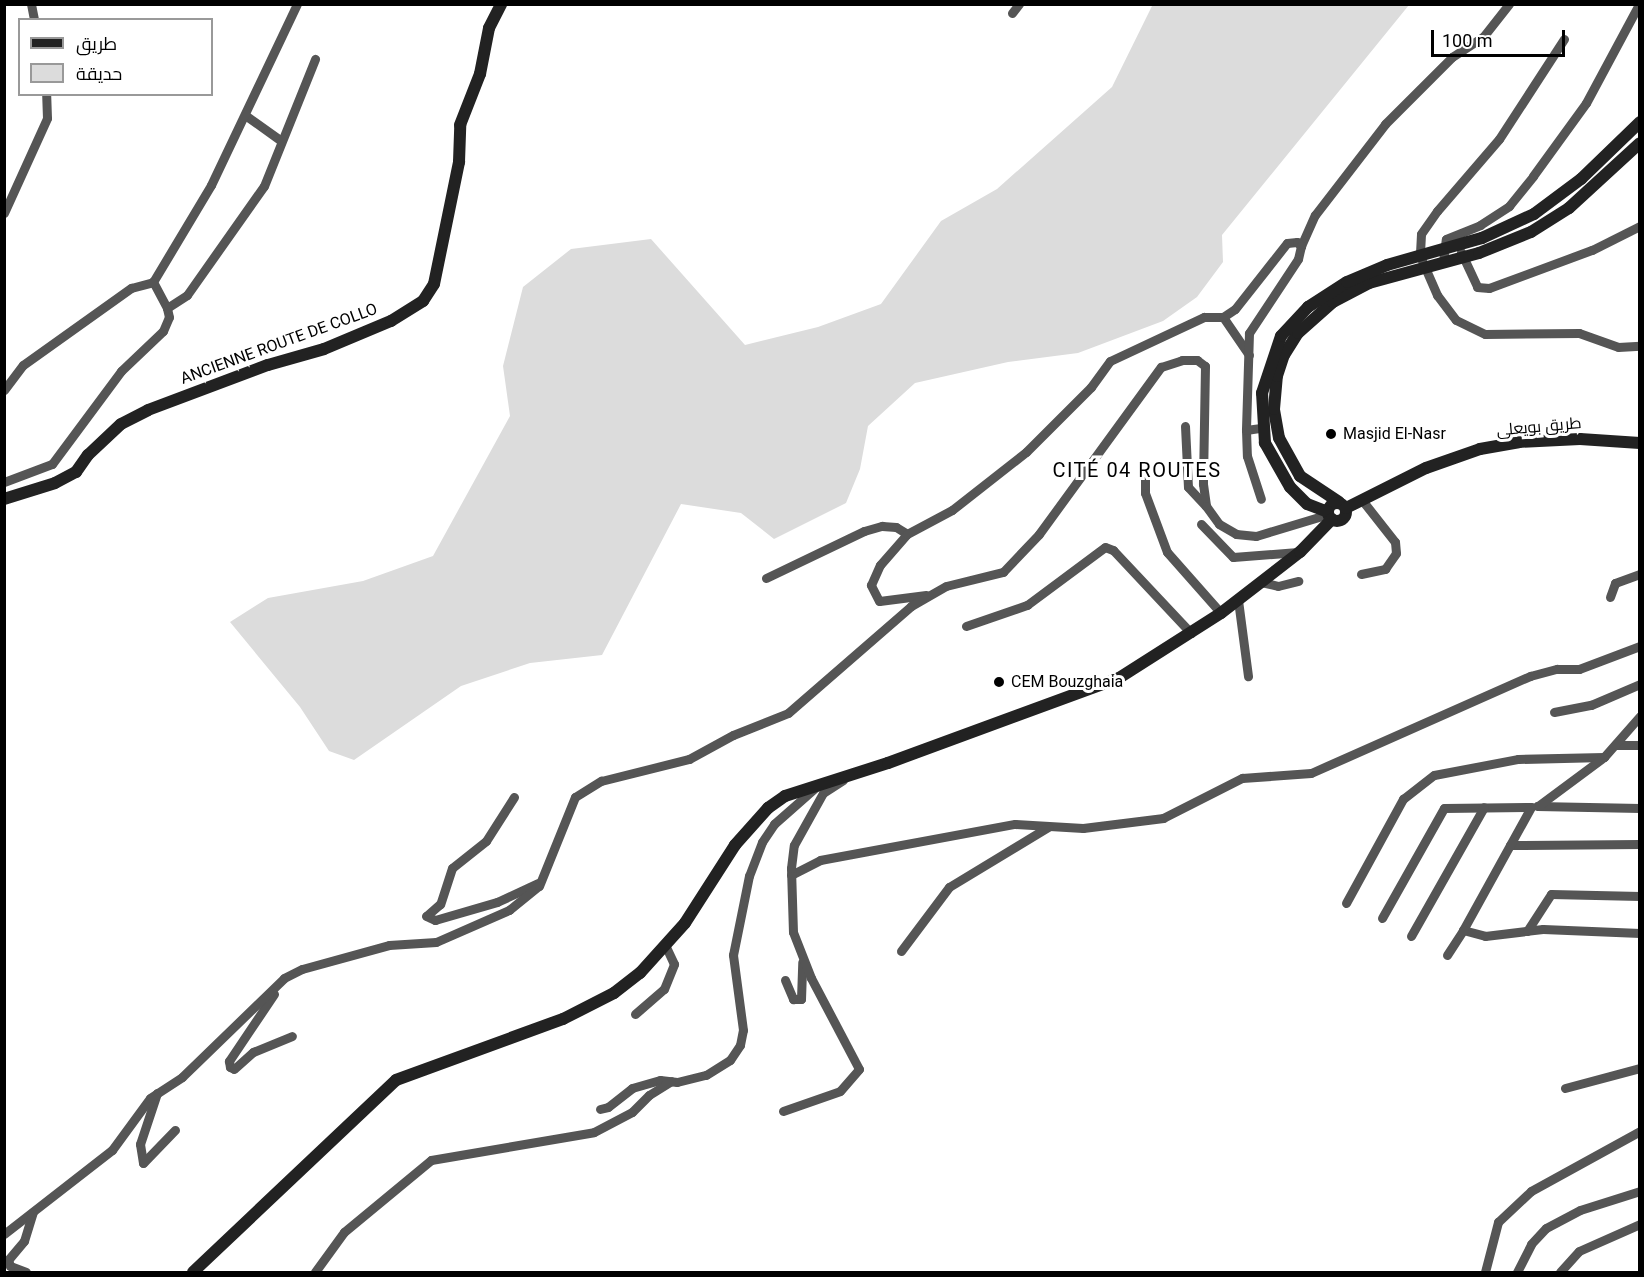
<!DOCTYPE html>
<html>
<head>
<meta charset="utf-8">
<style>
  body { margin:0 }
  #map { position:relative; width:1644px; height:1277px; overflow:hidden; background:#fff; font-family:Roboto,Cairo,sans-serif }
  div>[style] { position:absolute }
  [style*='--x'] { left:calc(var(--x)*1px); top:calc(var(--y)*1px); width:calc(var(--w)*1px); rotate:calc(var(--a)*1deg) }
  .green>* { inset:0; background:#dcdcdc }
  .street>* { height:9px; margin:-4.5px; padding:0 4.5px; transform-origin:4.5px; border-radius:4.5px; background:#555 }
  .secondary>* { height:12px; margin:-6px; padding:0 6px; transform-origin:6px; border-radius:6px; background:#222 }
  .secondary>.ring { margin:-6px; padding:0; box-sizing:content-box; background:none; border:12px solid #222; border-radius:50% }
  .dots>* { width:16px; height:16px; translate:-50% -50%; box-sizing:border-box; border:3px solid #fff; border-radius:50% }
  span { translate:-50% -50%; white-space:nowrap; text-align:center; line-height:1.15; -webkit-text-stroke:6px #fff; paint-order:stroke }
  .street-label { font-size:16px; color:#000 }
  .poi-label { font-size:16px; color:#000 }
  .left { translate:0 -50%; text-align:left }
  .quarter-label { font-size:20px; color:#000; letter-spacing:1.5px }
  .frame { position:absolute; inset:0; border:6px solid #000; pointer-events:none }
  .legend { position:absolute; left:18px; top:18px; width:195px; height:78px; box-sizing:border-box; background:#fff; border:2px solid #999; margin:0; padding:8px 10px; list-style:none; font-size:18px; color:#000 }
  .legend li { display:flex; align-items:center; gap:12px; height:30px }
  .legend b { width:30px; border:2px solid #999 }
  .scale { position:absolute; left:1431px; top:30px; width:134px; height:27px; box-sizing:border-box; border:3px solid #000; border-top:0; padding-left:8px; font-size:18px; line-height:21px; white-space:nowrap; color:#000; -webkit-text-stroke:4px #fff; paint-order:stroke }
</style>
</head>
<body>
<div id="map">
  <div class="green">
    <div style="clip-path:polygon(1153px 4px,1409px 5px,1222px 235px,1223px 262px,1197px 297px,1163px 321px,1078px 353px,1008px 362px,915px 383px,868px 426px,860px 469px,846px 503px,774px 539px,741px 513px,681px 504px,602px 655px,530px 663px,461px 686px,354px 760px,329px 751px,300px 707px,230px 622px,268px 598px,363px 581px,433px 556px,510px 416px,503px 366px,523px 287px,571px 249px,651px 239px,745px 345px,818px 327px,881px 304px,941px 221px,997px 189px,1112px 87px)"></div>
  </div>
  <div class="street">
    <div style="--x:31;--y:4;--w:16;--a:79"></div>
    <div style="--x:1012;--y:13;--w:11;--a:-52"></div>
    <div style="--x:1564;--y:39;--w:119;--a:123"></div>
    <div style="--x:1499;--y:139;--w:95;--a:130.7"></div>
    <div style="--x:1437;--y:211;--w:28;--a:125"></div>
    <div style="--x:1421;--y:234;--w:22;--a:93"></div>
    <div style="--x:1420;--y:256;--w:43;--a:66.4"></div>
    <div style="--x:1437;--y:295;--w:31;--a:53"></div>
    <div style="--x:1456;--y:320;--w:32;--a:26"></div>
    <div style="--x:1485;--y:334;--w:94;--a:-0.6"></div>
    <div style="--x:1579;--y:333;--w:41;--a:19.7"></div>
    <div style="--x:1618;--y:347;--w:22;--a:-3"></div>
    <div style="--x:245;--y:115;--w:43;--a:35.5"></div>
    <div style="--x:4;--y:213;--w:104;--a:-65.6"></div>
    <div style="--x:47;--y:118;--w:24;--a:-92"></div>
    <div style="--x:1301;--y:246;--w:34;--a:-66"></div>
    <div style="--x:1315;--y:215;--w:115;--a:-52.4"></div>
    <div style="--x:1385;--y:124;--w:95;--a:-45"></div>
    <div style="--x:1452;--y:57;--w:37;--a:-33"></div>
    <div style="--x:1483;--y:37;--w:42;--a:-51.8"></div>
    <div style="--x:1461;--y:252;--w:38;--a:65"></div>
    <div style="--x:1477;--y:287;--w:12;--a:5"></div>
    <div style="--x:1489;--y:288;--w:110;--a:-20.3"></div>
    <div style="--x:1592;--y:250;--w:54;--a:-26.6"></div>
    <div style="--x:1443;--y:262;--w:23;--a:-83"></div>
    <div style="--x:1446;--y:239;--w:37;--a:-22"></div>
    <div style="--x:1480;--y:225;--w:35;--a:-33"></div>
    <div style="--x:1509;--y:206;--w:38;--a:-51"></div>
    <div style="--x:1533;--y:176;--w:90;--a:-54"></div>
    <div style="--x:1586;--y:103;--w:112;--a:-61.8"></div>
    <div style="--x:153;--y:282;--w:113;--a:-59.1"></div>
    <div style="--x:211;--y:185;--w:200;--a:-64.6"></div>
    <div style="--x:167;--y:308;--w:24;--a:-33"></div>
    <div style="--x:187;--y:295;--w:133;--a:-54.8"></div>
    <div style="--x:264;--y:186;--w:137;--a:-68.1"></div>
    <div style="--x:1223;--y:317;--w:46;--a:55.6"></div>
    <div style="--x:4;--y:390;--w:31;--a:-53"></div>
    <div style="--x:23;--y:365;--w:133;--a:-35.5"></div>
    <div style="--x:131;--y:288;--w:23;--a:-15"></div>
    <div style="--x:1185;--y:426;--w:61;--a:87.2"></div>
    <div style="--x:1188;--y:487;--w:26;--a:47"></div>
    <div style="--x:1246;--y:430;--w:26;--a:88"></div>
    <div style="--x:1247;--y:456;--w:45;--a:72"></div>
    <div style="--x:1145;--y:464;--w:29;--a:90"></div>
    <div style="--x:1145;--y:493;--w:63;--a:69.6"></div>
    <div style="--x:1167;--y:552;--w:81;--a:48.5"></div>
    <div style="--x:4;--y:482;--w:51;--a:-20.6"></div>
    <div style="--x:52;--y:464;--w:116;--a:-53.4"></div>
    <div style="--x:121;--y:371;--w:58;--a:-43.6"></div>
    <div style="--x:163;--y:331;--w:15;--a:-67"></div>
    <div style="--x:169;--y:317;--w:9;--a:-103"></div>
    <div style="--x:167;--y:308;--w:30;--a:-118"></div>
    <div style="--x:1201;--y:524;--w:46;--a:45.9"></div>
    <div style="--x:1233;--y:557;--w:65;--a:-4.4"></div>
    <div style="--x:1361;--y:574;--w:25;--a:-12"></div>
    <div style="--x:1385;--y:569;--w:19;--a:-55"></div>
    <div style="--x:1396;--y:553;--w:11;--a:-95"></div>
    <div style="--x:1395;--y:542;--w:53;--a:-128.2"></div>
    <div style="--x:766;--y:578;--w:109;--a:-25.6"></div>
    <div style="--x:864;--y:531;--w:19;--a:-16"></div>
    <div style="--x:882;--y:526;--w:14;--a:4"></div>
    <div style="--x:896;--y:527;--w:13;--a:32"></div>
    <div style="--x:1261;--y:582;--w:17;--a:13"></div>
    <div style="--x:1278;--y:586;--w:21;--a:-14"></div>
    <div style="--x:926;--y:595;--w:47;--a:172.7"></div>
    <div style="--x:879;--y:601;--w:18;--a:-117"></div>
    <div style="--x:871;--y:585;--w:22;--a:-66"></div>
    <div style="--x:880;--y:565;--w:41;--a:-48.9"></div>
    <div style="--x:907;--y:534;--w:51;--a:-28.1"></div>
    <div style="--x:952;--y:510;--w:94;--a:-38.1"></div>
    <div style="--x:1026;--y:452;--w:92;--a:-45"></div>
    <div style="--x:1091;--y:387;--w:32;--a:-54"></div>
    <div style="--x:1110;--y:361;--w:104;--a:-25.1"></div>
    <div style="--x:1204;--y:317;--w:19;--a:0"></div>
    <div style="--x:1223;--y:317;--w:14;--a:-34"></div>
    <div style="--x:1235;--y:309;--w:84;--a:-51.8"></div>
    <div style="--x:1287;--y:243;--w:10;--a:-6"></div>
    <div style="--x:1297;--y:242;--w:6;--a:45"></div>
    <div style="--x:1301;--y:246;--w:13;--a:103"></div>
    <div style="--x:1298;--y:259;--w:89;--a:123.5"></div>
    <div style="--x:1249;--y:333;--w:97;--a:91.8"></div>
    <div style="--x:1246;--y:430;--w:15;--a:-8"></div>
    <div style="--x:1610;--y:597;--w:15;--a:-70"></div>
    <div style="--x:1615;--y:583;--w:27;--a:-20"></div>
    <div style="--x:1238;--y:600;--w:77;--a:82.5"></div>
    <div style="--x:966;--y:626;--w:65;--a:-19"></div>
    <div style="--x:1027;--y:605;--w:97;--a:-36.6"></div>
    <div style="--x:1105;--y:547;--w:9;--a:21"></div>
    <div style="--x:1113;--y:550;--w:114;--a:46.8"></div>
    <div style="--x:1554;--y:712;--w:38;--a:-11"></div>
    <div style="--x:1591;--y:705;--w:53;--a:-23.2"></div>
    <div style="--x:1615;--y:745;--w:25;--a:0"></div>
    <div style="--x:1604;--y:757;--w:55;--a:-48.7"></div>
    <div style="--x:514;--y:797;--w:52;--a:122.5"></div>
    <div style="--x:486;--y:841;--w:43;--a:141.5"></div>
    <div style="--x:452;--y:868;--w:38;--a:108"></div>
    <div style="--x:440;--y:904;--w:18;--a:139"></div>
    <div style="--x:426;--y:916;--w:10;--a:24"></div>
    <div style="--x:435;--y:920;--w:65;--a:-16.2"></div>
    <div style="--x:497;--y:902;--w:45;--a:-24.9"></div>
    <div style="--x:1537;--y:806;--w:103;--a:1.1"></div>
    <div style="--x:1510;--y:845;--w:130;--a:-0.4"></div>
    <div style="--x:791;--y:875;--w:33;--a:-27"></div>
    <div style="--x:820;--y:860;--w:198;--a:-10.5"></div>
    <div style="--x:1015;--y:824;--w:68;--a:3.4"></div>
    <div style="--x:1083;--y:828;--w:81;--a:-7.1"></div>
    <div style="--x:1163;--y:818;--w:89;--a:-26.9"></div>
    <div style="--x:1242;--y:778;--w:69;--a:-4.1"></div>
    <div style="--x:1311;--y:773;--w:240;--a:-23.9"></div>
    <div style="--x:1530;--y:676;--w:28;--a:-15"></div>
    <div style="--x:1557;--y:669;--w:22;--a:0"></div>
    <div style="--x:1579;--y:669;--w:65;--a:-20.7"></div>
    <div style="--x:1346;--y:903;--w:119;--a:-61.3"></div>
    <div style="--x:1403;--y:799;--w:39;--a:-38"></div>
    <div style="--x:1434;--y:775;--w:86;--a:-10.8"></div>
    <div style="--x:1518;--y:759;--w:86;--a:-1.3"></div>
    <div style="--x:1604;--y:757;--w:82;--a:143.4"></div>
    <div style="--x:1382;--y:918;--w:126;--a:-60.6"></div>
    <div style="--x:1444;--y:808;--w:87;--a:-0.7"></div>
    <div style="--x:1531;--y:807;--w:141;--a:118.9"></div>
    <div style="--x:1463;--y:930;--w:23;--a:15"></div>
    <div style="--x:1485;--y:936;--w:58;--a:-6.9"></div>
    <div style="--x:1543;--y:929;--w:97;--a:2.4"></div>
    <div style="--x:1527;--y:931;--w:44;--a:-57"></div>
    <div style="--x:1551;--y:894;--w:89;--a:1.3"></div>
    <div style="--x:1411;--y:936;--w:148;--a:-60.5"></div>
    <div style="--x:901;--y:951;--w:80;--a:-53.1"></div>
    <div style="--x:949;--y:887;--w:116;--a:-31.2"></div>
    <div style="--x:1447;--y:955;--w:30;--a:-57"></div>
    <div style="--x:785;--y:980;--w:21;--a:67"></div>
    <div style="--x:793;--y:999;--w:8;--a:0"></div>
    <div style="--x:801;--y:999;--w:37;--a:-88"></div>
    <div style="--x:274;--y:994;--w:81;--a:123.9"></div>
    <div style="--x:229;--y:1061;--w:6;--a:81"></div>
    <div style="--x:230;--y:1067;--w:4;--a:27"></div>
    <div style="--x:234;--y:1069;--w:25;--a:-42"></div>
    <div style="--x:253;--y:1052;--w:42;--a:-22.3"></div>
    <div style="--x:635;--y:1014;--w:38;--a:-41"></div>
    <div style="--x:664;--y:989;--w:27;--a:-68"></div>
    <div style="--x:674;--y:964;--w:19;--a:-115"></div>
    <div style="--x:1565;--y:1088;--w:78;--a:-14.9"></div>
    <div style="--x:157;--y:1093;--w:54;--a:108.4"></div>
    <div style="--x:140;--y:1144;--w:19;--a:81"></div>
    <div style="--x:143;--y:1163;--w:46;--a:-45.9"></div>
    <div style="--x:600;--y:1109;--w:8;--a:-14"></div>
    <div style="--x:608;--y:1107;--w:31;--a:-38"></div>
    <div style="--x:632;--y:1088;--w:29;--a:-16"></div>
    <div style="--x:660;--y:1080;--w:17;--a:7"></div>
    <div style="--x:677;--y:1082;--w:30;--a:-14"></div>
    <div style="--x:706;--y:1075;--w:28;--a:-32"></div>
    <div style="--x:730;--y:1060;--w:18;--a:-56"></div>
    <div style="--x:740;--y:1045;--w:15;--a:-79"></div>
    <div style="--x:743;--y:1030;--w:76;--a:-97.6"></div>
    <div style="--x:733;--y:955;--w:81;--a:-78.6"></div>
    <div style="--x:749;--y:876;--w:36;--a:-69"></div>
    <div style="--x:762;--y:842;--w:22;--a:-56"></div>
    <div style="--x:774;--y:824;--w:55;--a:-41.3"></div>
    <div style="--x:783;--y:1111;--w:60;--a:-19.3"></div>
    <div style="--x:840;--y:1091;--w:29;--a:-49"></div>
    <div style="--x:859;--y:1069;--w:103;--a:-117.8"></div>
    <div style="--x:811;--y:978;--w:49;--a:-111.4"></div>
    <div style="--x:793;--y:932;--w:64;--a:-91.8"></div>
    <div style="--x:791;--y:868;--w:23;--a:-83"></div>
    <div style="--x:794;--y:845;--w:60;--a:-60.9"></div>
    <div style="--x:823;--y:793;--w:24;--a:-33"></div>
    <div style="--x:4;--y:1234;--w:137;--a:-37.9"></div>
    <div style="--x:112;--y:1150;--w:64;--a:-53.8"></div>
    <div style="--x:150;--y:1098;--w:38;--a:-33"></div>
    <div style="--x:182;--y:1077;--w:142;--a:-44.1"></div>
    <div style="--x:284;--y:978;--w:20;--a:-27"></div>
    <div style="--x:302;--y:969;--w:90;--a:-15.4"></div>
    <div style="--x:389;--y:945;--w:47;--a:-3.7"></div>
    <div style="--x:436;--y:942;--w:80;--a:-23.7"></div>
    <div style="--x:509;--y:910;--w:38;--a:-39"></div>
    <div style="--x:539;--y:886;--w:96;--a:-68"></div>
    <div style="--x:575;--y:797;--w:31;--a:-32"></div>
    <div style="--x:601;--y:781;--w:91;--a:-14"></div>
    <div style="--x:689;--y:759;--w:50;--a:-28.6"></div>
    <div style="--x:733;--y:735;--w:59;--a:-21.8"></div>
    <div style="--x:788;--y:713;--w:163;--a:-41"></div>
    <div style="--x:911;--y:606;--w:40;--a:-29.7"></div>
    <div style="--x:946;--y:586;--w:59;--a:-13.8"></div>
    <div style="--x:1003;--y:572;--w:52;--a:-46.5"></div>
    <div style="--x:1039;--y:534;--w:207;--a:-53.9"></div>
    <div style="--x:1161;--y:367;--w:22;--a:-18"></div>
    <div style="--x:1182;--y:360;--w:15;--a:0"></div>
    <div style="--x:1197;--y:360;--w:10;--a:37"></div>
    <div style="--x:1205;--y:366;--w:118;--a:91"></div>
    <div style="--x:1203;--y:484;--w:22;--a:82"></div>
    <div style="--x:1206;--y:506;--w:22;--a:54"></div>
    <div style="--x:1219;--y:524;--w:20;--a:30"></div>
    <div style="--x:1236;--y:534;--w:20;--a:6"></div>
    <div style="--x:1256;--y:536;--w:76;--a:-16.8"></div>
    <div style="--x:26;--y:1272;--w:17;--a:-159"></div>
    <div style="--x:10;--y:1266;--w:6;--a:-108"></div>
    <div style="--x:8;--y:1260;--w:25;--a:-50"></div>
    <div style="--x:24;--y:1241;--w:30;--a:-73"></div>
    <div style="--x:315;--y:1272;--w:49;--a:-54.1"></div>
    <div style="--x:344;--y:1232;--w:113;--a:-39.6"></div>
    <div style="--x:431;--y:1160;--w:165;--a:-9.7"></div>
    <div style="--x:594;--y:1132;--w:43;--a:-27.8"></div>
    <div style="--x:632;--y:1112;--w:24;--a:-45"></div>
    <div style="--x:649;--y:1095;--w:26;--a:-32"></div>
    <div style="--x:1485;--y:1272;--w:52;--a:-75.4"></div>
    <div style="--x:1498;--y:1222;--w:45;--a:-43.2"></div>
    <div style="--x:1531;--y:1191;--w:124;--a:-28.8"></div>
    <div style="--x:1517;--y:1272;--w:31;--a:-63"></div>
    <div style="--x:1531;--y:1244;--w:22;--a:-47"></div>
    <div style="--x:1546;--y:1228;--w:38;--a:-28"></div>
    <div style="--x:1580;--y:1210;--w:63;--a:-17.6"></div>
    <div style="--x:1560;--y:1272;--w:28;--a:-48"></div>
    <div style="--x:1579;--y:1251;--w:67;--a:-23.9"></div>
  </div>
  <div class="secondary">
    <div style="--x:4;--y:499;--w:53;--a:-17.4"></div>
    <div style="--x:55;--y:483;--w:24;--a:-28"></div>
    <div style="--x:76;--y:472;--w:21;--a:-55"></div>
    <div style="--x:88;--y:455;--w:45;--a:-43.2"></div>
    <div style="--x:121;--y:424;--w:30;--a:-27"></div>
    <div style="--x:148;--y:410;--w:128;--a:-20.6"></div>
    <div style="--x:268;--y:365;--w:58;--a:-15.9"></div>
    <div style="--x:324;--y:349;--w:73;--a:-22.7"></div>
    <div style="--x:391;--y:321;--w:38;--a:-32"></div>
    <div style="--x:423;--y:301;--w:20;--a:-57"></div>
    <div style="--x:434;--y:284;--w:125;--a:-78.4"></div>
    <div style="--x:459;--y:162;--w:37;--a:-88"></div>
    <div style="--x:460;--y:125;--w:55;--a:-68.6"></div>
    <div style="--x:480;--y:74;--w:47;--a:-78.9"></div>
    <div style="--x:489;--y:28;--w:27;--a:-63"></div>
    <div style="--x:1339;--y:502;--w:47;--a:-146.3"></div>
    <div style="--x:1300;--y:476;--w:43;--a:-118.9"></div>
    <div style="--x:1279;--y:438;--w:29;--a:-100"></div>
    <div style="--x:1274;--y:409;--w:33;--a:-85"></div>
    <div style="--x:1277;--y:376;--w:22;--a:-72"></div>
    <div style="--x:1284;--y:355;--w:26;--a:-58"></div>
    <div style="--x:1298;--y:333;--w:47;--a:-41.5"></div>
    <div style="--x:1333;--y:302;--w:41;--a:-27.8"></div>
    <div style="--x:1369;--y:283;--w:114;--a:-15.3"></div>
    <div style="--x:1479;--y:253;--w:56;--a:-22"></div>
    <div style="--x:1531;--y:232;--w:45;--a:-32.3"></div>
    <div style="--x:1569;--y:208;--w:96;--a:-42.5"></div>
    <div class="ring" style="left:1328px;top:503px;width:6px;height:6px"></div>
    <div style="--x:1346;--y:508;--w:89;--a:-26.6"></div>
    <div style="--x:1426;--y:468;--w:57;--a:-19.4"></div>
    <div style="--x:1480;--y:449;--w:39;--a:-10"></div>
    <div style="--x:1518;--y:442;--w:62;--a:-2.8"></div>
    <div style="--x:1580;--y:439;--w:60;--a:3.8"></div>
    <div style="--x:1328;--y:512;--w:22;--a:-159"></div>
    <div style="--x:1307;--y:504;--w:24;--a:-135"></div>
    <div style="--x:1290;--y:487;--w:51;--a:-119.6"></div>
    <div style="--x:1265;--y:443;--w:50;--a:-93.4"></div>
    <div style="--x:1262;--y:393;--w:60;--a:-71.6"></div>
    <div style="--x:1281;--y:336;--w:40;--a:-47"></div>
    <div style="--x:1308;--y:307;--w:46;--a:-32.7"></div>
    <div style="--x:1347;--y:282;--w:43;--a:-23"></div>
    <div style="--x:1387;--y:265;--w:99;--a:-15.9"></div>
    <div style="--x:1482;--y:238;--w:57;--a:-24.8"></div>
    <div style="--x:1534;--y:214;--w:59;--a:-36.7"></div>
    <div style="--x:1581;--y:179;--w:82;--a:-44"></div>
    <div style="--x:193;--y:1272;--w:279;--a:-43.4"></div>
    <div style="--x:396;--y:1080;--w:178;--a:-20.1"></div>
    <div style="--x:563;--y:1019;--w:57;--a:-27"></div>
    <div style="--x:614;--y:993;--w:33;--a:-38"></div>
    <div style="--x:640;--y:973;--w:67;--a:-48"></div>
    <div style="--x:685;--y:923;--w:93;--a:-57.3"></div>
    <div style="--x:735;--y:845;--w:50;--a:-48.3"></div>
    <div style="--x:768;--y:808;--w:21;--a:-35"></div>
    <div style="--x:785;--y:796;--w:108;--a:-17.8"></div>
    <div style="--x:888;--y:763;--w:246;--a:-20.2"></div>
    <div style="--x:1119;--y:678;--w:121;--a:-32.5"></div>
    <div style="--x:1221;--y:613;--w:100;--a:-37.7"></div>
    <div style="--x:1300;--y:552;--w:46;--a:-45.9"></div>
  </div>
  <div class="dots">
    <div style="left:1331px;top:434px;background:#000"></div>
    <div style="left:999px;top:682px;background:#000"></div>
  </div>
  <div class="street-label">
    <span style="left:279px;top:344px;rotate:-20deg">ANCIENNE ROUTE DE COLLO</span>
    <span style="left:1539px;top:427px;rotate:-5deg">طريق بويعلى</span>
  </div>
  <div class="poi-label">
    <span class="left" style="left:1343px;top:434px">Masjid El-Nasr</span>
    <span class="left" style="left:1011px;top:682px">CEM Bouzghaia</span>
  </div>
  <div class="quarter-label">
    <span style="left:1137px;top:470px">CITÉ 04 ROUTES</span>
  </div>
  <div class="frame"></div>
  <ul class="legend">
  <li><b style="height:8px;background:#222"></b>طريق</li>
  <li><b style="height:16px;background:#dcdcdc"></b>حديقة</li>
  </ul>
  <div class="scale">100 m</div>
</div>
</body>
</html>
